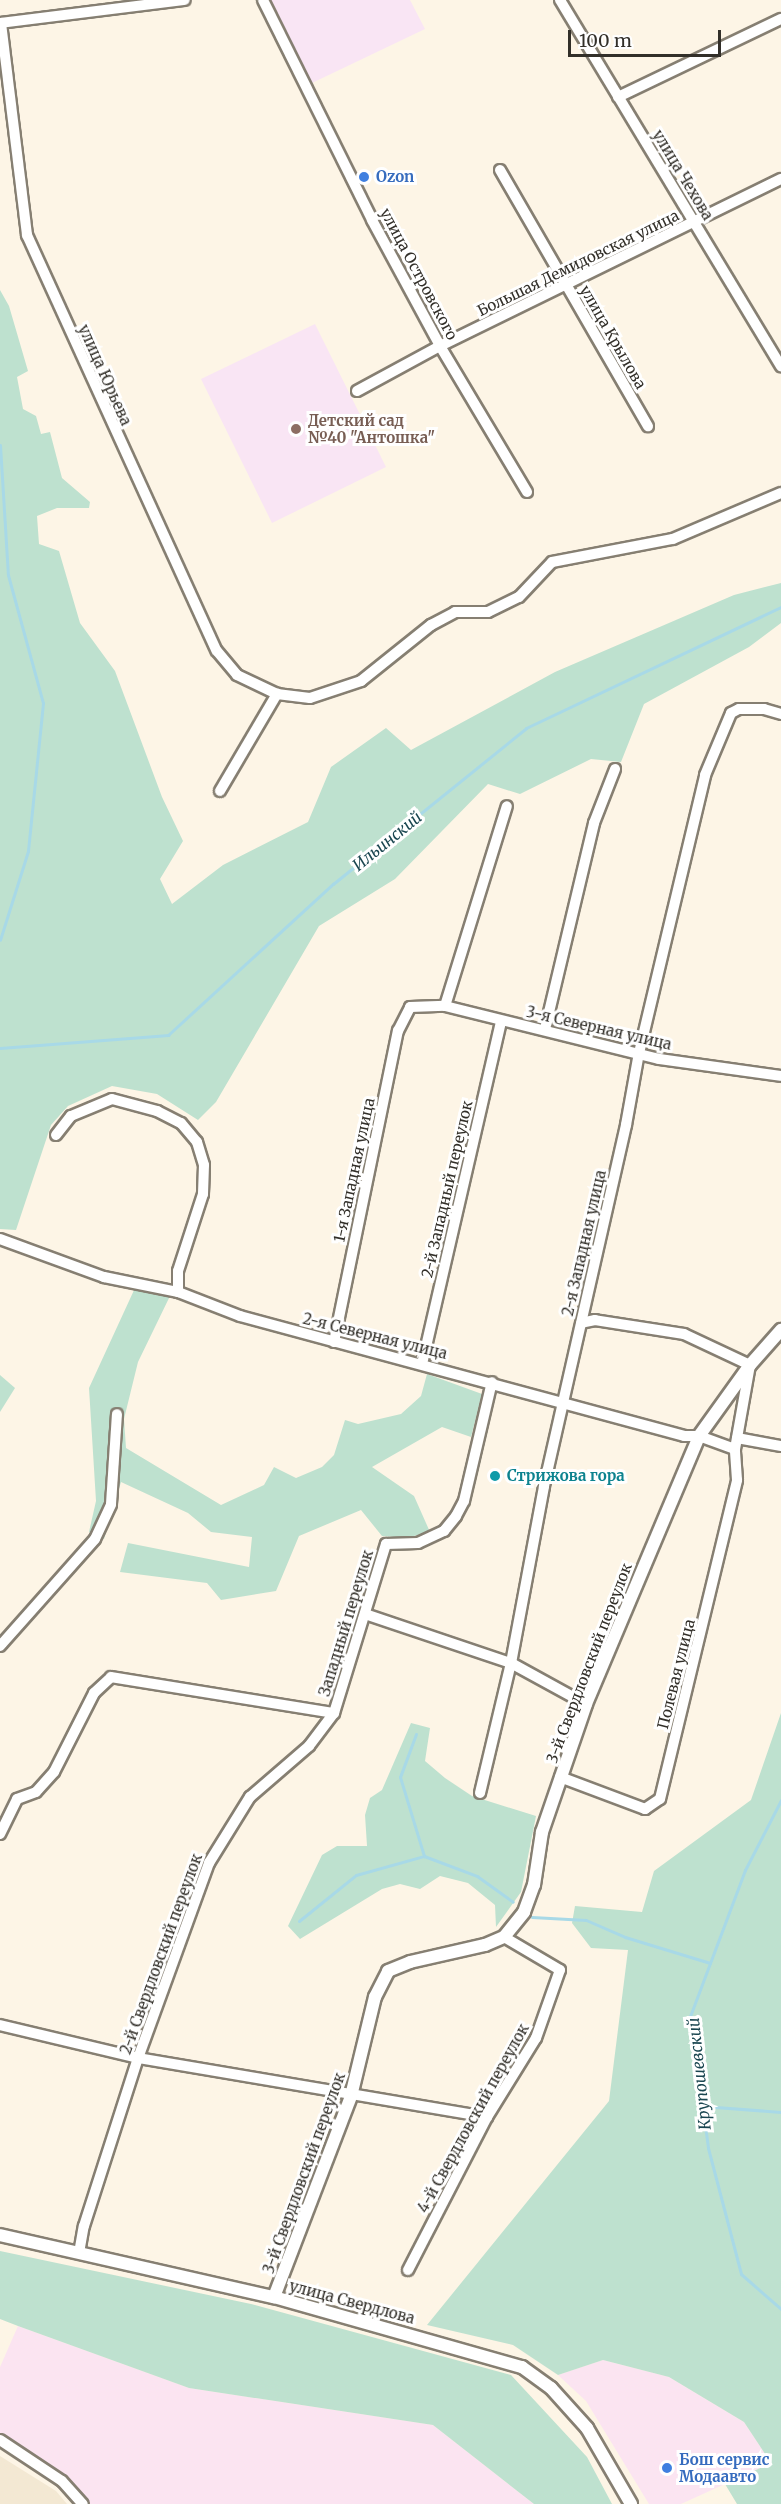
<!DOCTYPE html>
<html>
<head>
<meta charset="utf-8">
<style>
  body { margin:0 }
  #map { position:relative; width:781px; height:2504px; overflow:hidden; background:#fdf5e6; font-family:Merriweather,serif }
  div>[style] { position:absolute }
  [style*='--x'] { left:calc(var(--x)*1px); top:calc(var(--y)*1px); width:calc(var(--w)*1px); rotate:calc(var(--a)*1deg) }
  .built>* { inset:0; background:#f3e8d3 }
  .industrial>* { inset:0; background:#fbe4f1 }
  .education>* { inset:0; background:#f9e5f4 }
  .green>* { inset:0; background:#bee1cf }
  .stream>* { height:3px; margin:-1.5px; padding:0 1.5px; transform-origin:1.5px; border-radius:1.5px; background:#a8d9e7 }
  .roads { filter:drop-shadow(2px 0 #867f72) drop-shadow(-2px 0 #867f72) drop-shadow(0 2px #867f72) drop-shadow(0 -2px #867f72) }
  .minor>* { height:10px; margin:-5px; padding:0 5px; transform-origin:5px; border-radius:5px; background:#fff }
  .major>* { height:12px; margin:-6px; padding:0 6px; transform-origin:6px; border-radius:6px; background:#fff }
  .dots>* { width:16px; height:16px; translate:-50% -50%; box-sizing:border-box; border:3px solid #fff; border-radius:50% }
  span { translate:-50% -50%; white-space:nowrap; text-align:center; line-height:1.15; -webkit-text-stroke:6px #fff; paint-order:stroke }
  .street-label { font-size:15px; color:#322f29 }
  .shop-label { font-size:15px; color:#366cbe; font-weight:700 }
  .left { translate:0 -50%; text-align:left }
  .education-label { font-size:15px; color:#785e54; font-weight:700 }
  .culture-label { font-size:15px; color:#0d838f; font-weight:700 }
  .water-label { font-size:16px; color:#1a4650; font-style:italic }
  .scale { position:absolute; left:568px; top:30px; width:153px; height:27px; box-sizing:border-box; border:3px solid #322f29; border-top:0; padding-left:8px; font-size:18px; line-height:21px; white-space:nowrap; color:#322f29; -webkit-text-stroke:4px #fff; paint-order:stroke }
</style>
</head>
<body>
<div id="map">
  <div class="built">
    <div style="clip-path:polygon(0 2456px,56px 2491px,67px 2504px,0 2504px)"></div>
  </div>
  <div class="industrial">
    <div style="clip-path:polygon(18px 2326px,189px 2388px,433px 2425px,534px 2504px,90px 2504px,63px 2475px,0 2436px,0 2367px)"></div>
    <div style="clip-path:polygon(603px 2360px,669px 2377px,744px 2422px,771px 2463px,681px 2504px,649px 2504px,586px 2401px,558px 2375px)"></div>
  </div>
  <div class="education">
    <div style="clip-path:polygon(269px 0,410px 0,425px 29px,312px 83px)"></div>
    <div style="clip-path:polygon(315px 324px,386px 467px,272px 523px,201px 379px)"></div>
  </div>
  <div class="green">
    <div style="clip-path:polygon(0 290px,9px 306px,28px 371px,17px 377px,23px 409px,36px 416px,41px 434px,50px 432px,62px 478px,90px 502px,89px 508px,57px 508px,37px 516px,39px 544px,59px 551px,80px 623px,115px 671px,162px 797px,183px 841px,160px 879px,172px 904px,223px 865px,308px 822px,331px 767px,386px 728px,411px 750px,555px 672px,734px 595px,781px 583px,781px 623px,749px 647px,644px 704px,621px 762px,591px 759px,520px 794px,488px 784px,395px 879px,319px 926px,216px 1102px,198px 1120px,157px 1094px,112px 1086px,68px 1106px,51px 1125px,16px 1230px,0 1229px)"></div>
    <div style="clip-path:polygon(135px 1288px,170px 1296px,138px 1362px,124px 1419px,126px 1448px,221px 1505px,264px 1485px,274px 1467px,296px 1478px,322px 1467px,334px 1455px,345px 1420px,358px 1424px,401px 1414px,421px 1396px,427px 1374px,482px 1394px,471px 1437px,442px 1427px,372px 1467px,414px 1496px,430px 1532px,406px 1538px,382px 1536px,361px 1510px,299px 1536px,276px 1591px,221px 1600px,207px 1583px,120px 1572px,128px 1543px,249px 1567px,252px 1537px,211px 1532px,188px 1513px,121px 1482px,104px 1539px,89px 1532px,96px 1501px,89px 1388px)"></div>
    <div style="clip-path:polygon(0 1375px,15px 1388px,0 1412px)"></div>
    <div style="clip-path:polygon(781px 1713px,781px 2504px,737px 2504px,725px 2484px,771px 2463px,744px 2422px,669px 2377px,603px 2360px,558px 2375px,513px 2345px,427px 2325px,609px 2101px,628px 1950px,591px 1948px,572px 1923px,575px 1906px,642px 1912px,654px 1871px,751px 1800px)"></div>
    <div style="clip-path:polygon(411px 1723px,430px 1728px,425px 1761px,445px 1778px,472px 1796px,536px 1816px,521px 1892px,496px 1927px,495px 1905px,468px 1883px,440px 1876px,420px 1889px,400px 1884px,382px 1889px,300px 1939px,288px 1926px,322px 1855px,337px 1846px,367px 1846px,365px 1815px,370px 1798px,382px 1790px)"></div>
    <div style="clip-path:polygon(0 2251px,251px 2304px,511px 2375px,587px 2457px,612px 2504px,534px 2504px,433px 2425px,189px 2388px,18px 2326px,0 2319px)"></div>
  </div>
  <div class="stream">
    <div style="--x:0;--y:445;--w:130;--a:86.5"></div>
    <div style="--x:8;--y:575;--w:133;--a:74.7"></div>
    <div style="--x:43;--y:703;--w:149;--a:95.8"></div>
    <div style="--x:28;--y:851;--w:93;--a:107.5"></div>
    <div style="--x:0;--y:1048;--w:169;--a:-4.4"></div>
    <div style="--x:168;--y:1035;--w:224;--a:-42.5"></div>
    <div style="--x:333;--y:884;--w:248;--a:-38.9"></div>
    <div style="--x:526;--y:728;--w:282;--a:-25.4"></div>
    <div style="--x:416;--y:1734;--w:46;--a:110.4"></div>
    <div style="--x:400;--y:1777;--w:83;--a:73.1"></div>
    <div style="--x:781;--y:1800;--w:79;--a:117.2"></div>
    <div style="--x:745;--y:1870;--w:156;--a:110.6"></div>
    <div style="--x:690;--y:2016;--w:133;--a:82.2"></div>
    <div style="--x:708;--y:2148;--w:130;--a:75.3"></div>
    <div style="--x:741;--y:2274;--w:53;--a:41.2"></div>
    <div style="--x:532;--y:1917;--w:54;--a:3.2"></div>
    <div style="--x:586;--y:1920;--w:43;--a:23.6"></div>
    <div style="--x:625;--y:1937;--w:89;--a:17"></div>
    <div style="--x:299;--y:1921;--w:73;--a:-38.9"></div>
    <div style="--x:356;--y:1875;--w:71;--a:-15.6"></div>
    <div style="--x:424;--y:1856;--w:57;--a:20.7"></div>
    <div style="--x:477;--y:1876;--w:44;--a:35.8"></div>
    <div style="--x:702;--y:2106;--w:79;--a:4.3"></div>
  </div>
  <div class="roads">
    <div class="minor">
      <div style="--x:263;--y:0;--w:246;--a:63.6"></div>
      <div style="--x:372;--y:220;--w:143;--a:61.6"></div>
      <div style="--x:440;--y:346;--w:170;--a:59.2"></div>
      <div style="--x:560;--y:0;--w:428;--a:58.9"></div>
      <div style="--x:0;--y:23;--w:186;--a:-7.1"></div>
      <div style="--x:1;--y:23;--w:214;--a:83"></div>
      <div style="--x:27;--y:235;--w:457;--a:65.5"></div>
      <div style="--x:217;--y:651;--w:31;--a:50"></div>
      <div style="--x:237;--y:675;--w:44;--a:25.4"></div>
      <div style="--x:277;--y:694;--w:33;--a:7"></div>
      <div style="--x:310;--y:698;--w:54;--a:-18.4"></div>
      <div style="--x:361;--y:681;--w:90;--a:-38.7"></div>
      <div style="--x:431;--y:625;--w:27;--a:-28"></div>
      <div style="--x:455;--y:612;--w:33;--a:0"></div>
      <div style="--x:488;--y:612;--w:34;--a:-26"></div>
      <div style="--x:519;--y:597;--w:48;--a:-46.7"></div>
      <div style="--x:552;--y:562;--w:123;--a:-10.8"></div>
      <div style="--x:673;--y:539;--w:117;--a:-23.1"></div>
      <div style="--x:618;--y:97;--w:181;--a:-25.6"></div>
      <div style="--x:500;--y:170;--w:296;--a:60"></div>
      <div style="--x:357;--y:391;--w:94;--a:-28.5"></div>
      <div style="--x:440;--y:346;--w:380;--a:-26.1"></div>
      <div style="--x:220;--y:791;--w:113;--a:-59.6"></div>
      <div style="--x:445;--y:1006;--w:209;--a:-72.8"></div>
      <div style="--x:545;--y:1029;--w:212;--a:-76.6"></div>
      <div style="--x:594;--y:823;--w:58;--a:-68.7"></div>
      <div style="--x:56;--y:1135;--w:24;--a:-52"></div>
      <div style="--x:71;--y:1116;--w:44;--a:-22.5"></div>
      <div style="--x:112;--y:1099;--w:47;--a:14.9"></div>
      <div style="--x:157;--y:1111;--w:27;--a:27"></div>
      <div style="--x:181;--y:1123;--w:25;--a:50"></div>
      <div style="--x:197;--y:1142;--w:24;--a:73"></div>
      <div style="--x:204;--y:1165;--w:29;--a:92"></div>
      <div style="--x:203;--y:1194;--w:81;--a:108"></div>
      <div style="--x:178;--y:1271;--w:21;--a:90"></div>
      <div style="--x:0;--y:1239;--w:111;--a:20.1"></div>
      <div style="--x:104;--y:1277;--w:76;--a:11.5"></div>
      <div style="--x:178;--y:1292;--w:66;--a:21.2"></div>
      <div style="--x:240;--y:1316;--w:460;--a:15.1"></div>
      <div style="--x:684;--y:1436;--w:15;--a:0"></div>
      <div style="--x:699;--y:1436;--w:38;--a:20"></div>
      <div style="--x:735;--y:1449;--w:85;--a:-79.9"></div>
      <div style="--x:750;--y:1365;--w:73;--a:-154.8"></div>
      <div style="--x:684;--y:1334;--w:90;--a:-171.1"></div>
      <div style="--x:595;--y:1320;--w:14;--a:168"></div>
      <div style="--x:334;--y:1342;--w:318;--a:-78.4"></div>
      <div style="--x:398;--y:1031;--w:27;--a:-63"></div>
      <div style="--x:410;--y:1007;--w:35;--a:-2"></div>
      <div style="--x:445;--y:1006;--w:220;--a:13.9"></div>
      <div style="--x:659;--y:1059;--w:123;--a:7.9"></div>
      <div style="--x:422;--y:1364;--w:352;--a:-77"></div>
      <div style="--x:737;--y:1438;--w:45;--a:10.3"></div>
      <div style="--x:365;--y:1614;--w:154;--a:18.6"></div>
      <div style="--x:511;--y:1663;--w:85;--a:28.7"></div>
      <div style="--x:0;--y:1646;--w:143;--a:-48.4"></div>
      <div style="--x:95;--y:1539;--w:38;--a:-65"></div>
      <div style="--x:111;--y:1504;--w:90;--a:-86.2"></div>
      <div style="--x:560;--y:1777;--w:91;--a:20.6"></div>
      <div style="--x:645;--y:1809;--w:18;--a:-34"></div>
      <div style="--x:660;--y:1799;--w:328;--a:-76.4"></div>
      <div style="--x:737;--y:1480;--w:31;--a:-94"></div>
      <div style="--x:480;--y:1793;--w:134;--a:-76.6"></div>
      <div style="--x:511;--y:1663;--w:180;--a:-79.4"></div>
      <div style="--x:544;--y:1486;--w:370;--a:-77.2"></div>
      <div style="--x:626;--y:1125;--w:73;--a:-79.8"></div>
      <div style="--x:639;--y:1053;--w:286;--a:-76.6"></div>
      <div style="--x:705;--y:775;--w:67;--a:-67.2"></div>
      <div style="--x:731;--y:713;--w:9;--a:-27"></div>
      <div style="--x:739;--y:709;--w:25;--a:0"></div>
      <div style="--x:764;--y:709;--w:18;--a:16"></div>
      <div style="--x:0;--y:1834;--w:39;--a:-64"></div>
      <div style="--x:17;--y:1799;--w:20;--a:-20"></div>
      <div style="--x:36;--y:1792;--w:27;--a:-48"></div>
      <div style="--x:54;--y:1772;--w:89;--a:-63.1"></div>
      <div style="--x:94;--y:1693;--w:23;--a:-43"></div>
      <div style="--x:111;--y:1677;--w:226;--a:9.2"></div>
      <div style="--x:0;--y:2025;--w:142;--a:13.4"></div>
      <div style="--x:138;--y:2058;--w:354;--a:9.6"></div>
      <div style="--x:79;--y:2253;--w:27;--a:-80"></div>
      <div style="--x:84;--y:2226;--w:176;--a:-72.2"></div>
      <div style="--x:138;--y:2058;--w:208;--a:-70"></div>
      <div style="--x:209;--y:1863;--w:78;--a:-58.2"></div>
      <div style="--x:250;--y:1797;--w:78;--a:-40.8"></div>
      <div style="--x:309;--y:1746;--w:41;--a:-52.9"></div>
      <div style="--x:334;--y:1713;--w:177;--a:-72.9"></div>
      <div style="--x:386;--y:1544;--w:32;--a:-2"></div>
      <div style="--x:418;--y:1543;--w:29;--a:-25"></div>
      <div style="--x:444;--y:1531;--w:19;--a:-51"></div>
      <div style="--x:456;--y:1516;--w:17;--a:-62"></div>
      <div style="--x:464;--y:1501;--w:122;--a:-76.8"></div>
      <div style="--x:408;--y:2270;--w:172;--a:-62.7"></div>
      <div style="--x:487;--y:2117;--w:93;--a:-58.2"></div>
      <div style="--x:536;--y:2038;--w:72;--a:-70.6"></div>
      <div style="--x:560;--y:1970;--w:65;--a:-149.5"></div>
      <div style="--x:0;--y:2440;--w:74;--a:33.5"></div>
      <div style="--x:62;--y:2481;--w:31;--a:48"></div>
    </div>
    <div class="major">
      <div style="--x:0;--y:2235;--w:281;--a:12.8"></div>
      <div style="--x:274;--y:2297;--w:258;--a:15.8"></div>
      <div style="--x:522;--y:2367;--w:36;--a:36"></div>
      <div style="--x:551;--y:2388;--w:54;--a:48"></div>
      <div style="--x:587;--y:2428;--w:88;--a:59.9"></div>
      <div style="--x:274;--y:2297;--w:215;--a:-69"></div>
      <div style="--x:351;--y:2096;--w:102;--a:-76.4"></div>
      <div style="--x:375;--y:1997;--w:29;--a:-63"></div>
      <div style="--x:388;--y:1971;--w:24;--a:-22"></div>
      <div style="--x:410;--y:1962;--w:77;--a:-12.8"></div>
      <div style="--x:485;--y:1945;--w:21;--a:-23"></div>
      <div style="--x:504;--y:1937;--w:32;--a:-51"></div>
      <div style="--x:524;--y:1912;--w:29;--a:-70"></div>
      <div style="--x:534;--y:1885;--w:54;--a:-81.4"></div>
      <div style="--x:542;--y:1832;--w:135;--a:-71"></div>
      <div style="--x:586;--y:1704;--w:291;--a:-67.1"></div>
      <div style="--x:699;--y:1436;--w:87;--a:-54.3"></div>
      <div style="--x:750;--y:1365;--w:47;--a:-48.5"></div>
    </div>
  </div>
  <div class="dots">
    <div style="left:364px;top:177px;background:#3f7fe0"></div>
    <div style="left:296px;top:429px;background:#8d6e63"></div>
    <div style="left:495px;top:1476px;background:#0f9aa8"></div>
    <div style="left:667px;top:2468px;background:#3f7fe0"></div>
  </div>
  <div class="street-label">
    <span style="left:683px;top:175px;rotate:59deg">улица Чехова</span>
    <span style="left:578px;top:263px;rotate:-26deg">Большая Демидовская улица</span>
    <span style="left:419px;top:274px;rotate:62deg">улица Островского</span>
    <span style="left:613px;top:337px;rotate:60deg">улица Крылова</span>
    <span style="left:105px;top:375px;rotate:66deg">улица Юрьева</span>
    <span style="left:599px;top:1028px;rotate:13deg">3-я Северная улица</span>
    <span style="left:354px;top:1170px;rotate:-78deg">1-я Западная улица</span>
    <span style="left:447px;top:1189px;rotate:-77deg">2-й Западный переулок</span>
    <span style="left:584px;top:1243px;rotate:-77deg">2-я Западная улица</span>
    <span style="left:375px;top:1336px;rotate:14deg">2-я Северная улица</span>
    <span style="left:346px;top:1623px;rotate:-73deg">Западный переулок</span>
    <span style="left:589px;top:1663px;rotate:-69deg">3-й Свердловский переулок</span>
    <span style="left:676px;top:1674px;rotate:-76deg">Полевая улица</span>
    <span style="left:161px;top:1954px;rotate:-70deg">2-й Свердловский переулок</span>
    <span style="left:473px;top:2118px;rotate:-61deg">4-й Свердловский переулок</span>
    <span style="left:304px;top:2173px;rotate:-70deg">3-й Свердловский переулок</span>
    <span style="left:352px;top:2302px;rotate:15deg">улица Свердлова</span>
  </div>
  <div class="shop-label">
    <span class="left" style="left:376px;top:177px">Ozon</span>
    <span class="left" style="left:679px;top:2468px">Бош сервис<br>Модаавто</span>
  </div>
  <div class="education-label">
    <span class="left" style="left:308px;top:429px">Детский сад<br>№40 "Антошка"</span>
  </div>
  <div class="culture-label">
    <span class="left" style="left:507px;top:1476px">Стрижова гора</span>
  </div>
  <div class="water-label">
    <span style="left:387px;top:841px;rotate:-39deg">Ильинский</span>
    <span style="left:699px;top:2074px;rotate:-96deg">Крупошевский</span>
  </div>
  <div class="scale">100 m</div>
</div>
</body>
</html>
